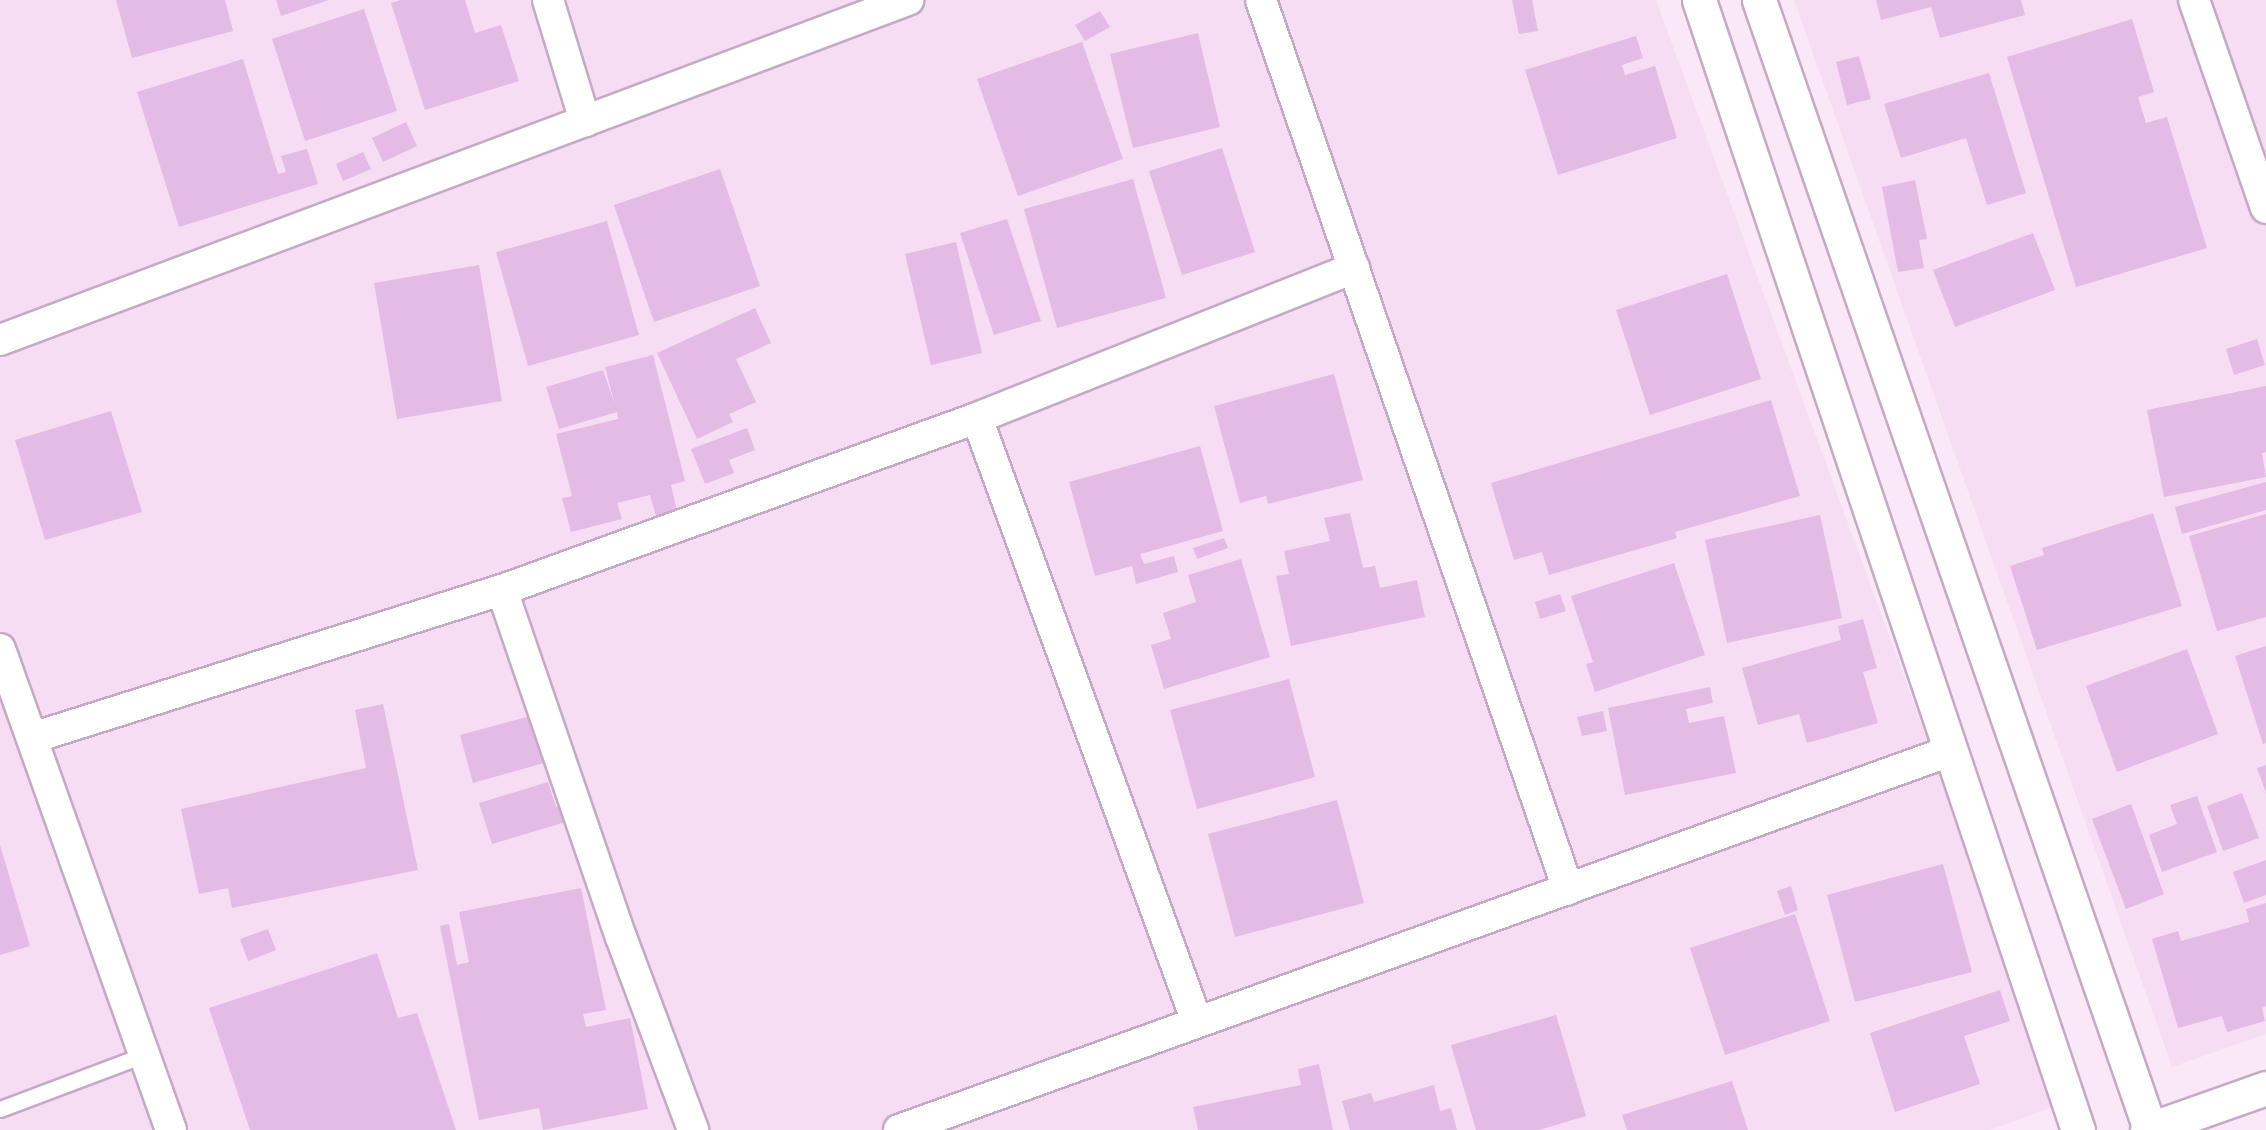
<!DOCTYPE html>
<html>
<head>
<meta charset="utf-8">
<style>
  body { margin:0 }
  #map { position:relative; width:2266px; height:1130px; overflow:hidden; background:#fae8f7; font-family:Signika,sans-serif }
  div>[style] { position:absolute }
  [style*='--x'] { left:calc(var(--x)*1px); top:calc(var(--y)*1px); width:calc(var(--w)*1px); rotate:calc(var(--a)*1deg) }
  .residential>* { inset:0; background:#f6ddf3 }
  .building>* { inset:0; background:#e3bbe5 }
  .roads { filter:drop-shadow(2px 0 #c5aac5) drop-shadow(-2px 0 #c5aac5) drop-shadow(0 2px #c5aac5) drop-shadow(0 -2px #c5aac5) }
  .service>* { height:15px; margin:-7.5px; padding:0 7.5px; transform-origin:7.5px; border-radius:7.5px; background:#fff }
  .minor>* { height:30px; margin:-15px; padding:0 15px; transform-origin:15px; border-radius:15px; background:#fff }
  .tertiary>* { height:33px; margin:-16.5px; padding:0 16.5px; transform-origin:16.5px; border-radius:16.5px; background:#fff }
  span { translate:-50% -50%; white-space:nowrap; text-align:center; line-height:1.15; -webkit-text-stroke:4.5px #fdeefb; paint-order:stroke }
</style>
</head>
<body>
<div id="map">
  <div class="residential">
    <div style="clip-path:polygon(0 0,1656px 0,2061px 1104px,1990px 1130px,0 1130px)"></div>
    <div style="clip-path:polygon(1794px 0,2266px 0,2266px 1034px,2172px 1067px)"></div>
  </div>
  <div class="building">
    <div style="clip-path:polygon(116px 0,225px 0,233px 31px,132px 58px)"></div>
    <div style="clip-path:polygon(276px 0,329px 0,281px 16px)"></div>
    <div style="clip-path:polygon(400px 0,465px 0,475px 33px,501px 25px,519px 81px,425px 110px,391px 3px)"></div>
    <div style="clip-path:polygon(1512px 0,1532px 0,1538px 31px,1519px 34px)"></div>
    <div style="clip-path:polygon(1876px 0,2021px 0,2025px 15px,1940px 38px,1931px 7px,1881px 20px)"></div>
    <div style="clip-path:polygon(364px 9px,397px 111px,305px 141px,272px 39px)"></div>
    <div style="clip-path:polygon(1100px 11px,1110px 27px,1085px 41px,1075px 25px)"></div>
    <div style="clip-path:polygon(2132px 19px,2154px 92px,2138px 97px,2146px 123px,2167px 117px,2207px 248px,2076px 287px,2007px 57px)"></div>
    <div style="clip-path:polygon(1198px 33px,1220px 127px,1133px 148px,1110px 54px)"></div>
    <div style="clip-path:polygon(1636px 36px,1643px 58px,1622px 65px,1625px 75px,1655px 66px,1677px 138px,1558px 175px,1525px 70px)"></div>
    <div style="clip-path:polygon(1082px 42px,1123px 159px,1018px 196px,977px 79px)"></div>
    <div style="clip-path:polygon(1859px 56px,1871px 99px,1847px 105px,1836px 62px)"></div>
    <div style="clip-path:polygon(243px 59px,278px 174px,286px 172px,281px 156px,307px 149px,318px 184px,179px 227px,137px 92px)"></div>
    <div style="clip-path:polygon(1989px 73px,2026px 193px,1987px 205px,1966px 138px,1901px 158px,1884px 104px)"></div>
    <div style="clip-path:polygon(406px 122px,417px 146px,383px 162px,372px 138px)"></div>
    <div style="clip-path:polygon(1222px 148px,1255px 252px,1182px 275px,1149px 171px)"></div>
    <div style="clip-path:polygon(363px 152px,371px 169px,343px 181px,336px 164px)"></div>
    <div style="clip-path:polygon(720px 169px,760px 286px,654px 322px,614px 205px)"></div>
    <div style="clip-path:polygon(1133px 179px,1166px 298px,1057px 328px,1024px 209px)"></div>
    <div style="clip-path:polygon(1915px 180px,1927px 239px,1919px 240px,1924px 268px,1898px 272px,1882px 187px)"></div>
    <div style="clip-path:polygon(1007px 219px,1041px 321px,994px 335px,960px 233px)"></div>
    <div style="clip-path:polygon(607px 221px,639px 335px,528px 366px,496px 252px)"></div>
    <div style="clip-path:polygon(2033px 233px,2055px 290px,1955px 327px,1933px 270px)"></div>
    <div style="clip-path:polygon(956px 242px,982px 353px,931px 365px,905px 254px)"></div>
    <div style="clip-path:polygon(479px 265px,502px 401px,397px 419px,374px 283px)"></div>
    <div style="clip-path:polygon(1727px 274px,1761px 379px,1650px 415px,1616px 310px)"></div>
    <div style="clip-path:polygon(755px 308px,771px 343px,736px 359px,756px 402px,729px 414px,733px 422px,697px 439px,657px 353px)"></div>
    <div style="clip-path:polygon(2257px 339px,2265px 365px,2234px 375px,2226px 349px)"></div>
    <div style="clip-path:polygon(653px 355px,685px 481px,671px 485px,677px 511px,656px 516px,650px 495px,617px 503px,622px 519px,571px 532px,562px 498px,572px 496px,556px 434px,618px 419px,617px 412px,559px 429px,546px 387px,603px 370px,615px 405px,605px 367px)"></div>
    <div style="clip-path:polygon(1334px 374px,1363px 480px,1268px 504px,1266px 496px,1240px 503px,1214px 406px)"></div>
    <div style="clip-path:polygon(2266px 386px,2266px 452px,2262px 453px,2266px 477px,2164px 497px,2147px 410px)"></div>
    <div style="clip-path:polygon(1771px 400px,1800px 496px,1675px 532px,1677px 538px,1549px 575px,1542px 552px,1514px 560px,1491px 483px)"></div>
    <div style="clip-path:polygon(111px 411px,142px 512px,45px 540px,15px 440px)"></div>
    <div style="clip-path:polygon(747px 428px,755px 450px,729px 460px,734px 473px,705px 484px,691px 449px)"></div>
    <div style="clip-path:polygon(1200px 446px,1223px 531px,1140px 554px,1144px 564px,1174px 556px,1178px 572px,1136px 584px,1132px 566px,1095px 576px,1069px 482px)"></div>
    <div style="clip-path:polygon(2266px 482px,2266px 510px,2182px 534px,2175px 507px)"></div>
    <div style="clip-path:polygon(1350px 513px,1363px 568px,1375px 566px,1380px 588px,1417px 580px,1425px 617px,1291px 646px,1276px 576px,1289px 574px,1284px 551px,1330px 541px,1324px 518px)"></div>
    <div style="clip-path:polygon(2153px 513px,2182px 606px,2037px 650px,2010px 566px,2044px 555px,2042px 548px)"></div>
    <div style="clip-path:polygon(2266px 514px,2266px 617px,2217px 631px,2189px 536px)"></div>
    <div style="clip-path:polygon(1820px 515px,1842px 618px,1727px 643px,1705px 540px)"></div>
    <div style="clip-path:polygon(1224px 538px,1228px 548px,1197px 559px,1193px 548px)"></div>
    <div style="clip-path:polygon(1241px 559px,1270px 657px,1164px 689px,1151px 645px,1171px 639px,1163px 613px,1196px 602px,1188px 575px)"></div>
    <div style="clip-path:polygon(1674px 563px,1705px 655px,1595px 692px,1586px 664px,1593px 662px,1571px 596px)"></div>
    <div style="clip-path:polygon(1560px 594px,1566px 611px,1540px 619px,1535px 602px)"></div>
    <div style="clip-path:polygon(1863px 619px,1877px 668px,1863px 672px,1878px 723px,1807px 743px,1799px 714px,1758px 725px,1742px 668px,1841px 640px,1838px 626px)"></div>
    <div style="clip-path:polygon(2266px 646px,2266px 743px,2263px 744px,2235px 656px)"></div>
    <div style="clip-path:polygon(2187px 649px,2218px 734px,2117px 772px,2086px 686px)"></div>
    <div style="clip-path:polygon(1289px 679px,1315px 777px,1197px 809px,1170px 710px)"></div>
    <div style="clip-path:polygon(1710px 687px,1713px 703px,1686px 709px,1689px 723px,1724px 716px,1736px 773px,1625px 795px,1608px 708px)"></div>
    <div style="clip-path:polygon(383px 704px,418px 870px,232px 908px,228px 888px,199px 894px,181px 809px,366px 768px,355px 710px)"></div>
    <div style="clip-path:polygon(1603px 711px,1607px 731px,1582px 736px,1577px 717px)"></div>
    <div style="clip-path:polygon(538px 714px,551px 761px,473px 783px,460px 735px)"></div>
    <div style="clip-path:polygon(2266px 765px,2266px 793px,2257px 768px)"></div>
    <div style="clip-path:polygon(548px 782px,556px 807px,571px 803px,576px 819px,492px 844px,479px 803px)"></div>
    <div style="clip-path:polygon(2242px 793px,2259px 838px,2223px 851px,2207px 806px)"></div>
    <div style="clip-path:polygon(2197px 796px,2217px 852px,2162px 872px,2149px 835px,2177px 824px,2170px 805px)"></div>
    <div style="clip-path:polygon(1337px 800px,1364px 903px,1235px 937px,1208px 834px)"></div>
    <div style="clip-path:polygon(2131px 804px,2164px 894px,2126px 909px,2092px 819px)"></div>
    <div style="clip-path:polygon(0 845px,30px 946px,0 955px)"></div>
    <div style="clip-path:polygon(2266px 860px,2266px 895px,2244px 903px,2233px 872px)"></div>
    <div style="clip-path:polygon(1943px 864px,1972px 972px,1855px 1002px,1827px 895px)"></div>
    <div style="clip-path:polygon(1791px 886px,1798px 910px,1785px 915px,1777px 891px)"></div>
    <div style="clip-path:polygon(581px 888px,606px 1010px,583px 1014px,586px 1027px,630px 1018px,648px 1109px,543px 1130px,539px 1108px,479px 1120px,440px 926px,449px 924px,457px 965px,469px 962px,459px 912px)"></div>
    <div style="clip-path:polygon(2266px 903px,2266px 1006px,2262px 1008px,2265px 1021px,2227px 1032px,2222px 1016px,2178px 1028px,2152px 939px,2178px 931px,2181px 941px,2249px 922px,2246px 909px)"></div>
    <div style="clip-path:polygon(1795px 914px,1830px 1021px,1725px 1055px,1690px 948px)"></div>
    <div style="clip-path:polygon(268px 929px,276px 950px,248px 961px,240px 939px)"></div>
    <div style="clip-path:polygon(377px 953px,398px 1018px,417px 1013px,456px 1130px,250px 1130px,209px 1008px)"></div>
    <div style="clip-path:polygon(2000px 990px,2010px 1021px,1964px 1036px,1980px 1084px,1895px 1112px,1870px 1033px)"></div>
    <div style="clip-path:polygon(1556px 1015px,1586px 1116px,1539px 1130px,1476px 1130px,1451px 1045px)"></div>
    <div style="clip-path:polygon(1319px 1064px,1333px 1130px,1198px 1130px,1193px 1107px,1301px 1085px,1298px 1069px)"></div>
    <div style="clip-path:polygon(1732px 1081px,1748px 1130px,1627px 1130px,1622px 1115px)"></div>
    <div style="clip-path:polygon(1434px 1085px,1440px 1111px,1451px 1108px,1457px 1130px,1350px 1130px,1342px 1101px,1371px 1093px,1374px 1102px)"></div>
  </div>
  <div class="roads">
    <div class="service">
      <div style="--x:0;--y:1109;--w:154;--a:-20.6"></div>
    </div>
    <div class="minor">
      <div style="--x:548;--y:0;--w:127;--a:73"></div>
      <div style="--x:1261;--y:0;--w:941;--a:70.95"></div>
      <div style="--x:2194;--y:0;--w:220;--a:70.9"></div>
      <div style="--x:0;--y:340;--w:970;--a:-20.53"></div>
      <div style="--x:977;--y:418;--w:643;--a:69.99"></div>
      <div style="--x:502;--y:590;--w:367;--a:71.1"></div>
      <div style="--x:621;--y:937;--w:206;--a:69.5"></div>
      <div style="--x:0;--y:649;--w:510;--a:70.43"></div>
      <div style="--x:32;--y:738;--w:493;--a:-17.5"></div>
      <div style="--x:502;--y:590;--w:505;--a:-19.91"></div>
      <div style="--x:977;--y:418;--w:406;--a:-21.7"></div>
      <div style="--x:899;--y:1130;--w:1117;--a:-19.83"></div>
    </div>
    <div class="tertiary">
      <div style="--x:1699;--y:0;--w:1192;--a:71.46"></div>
      <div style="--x:1759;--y:0;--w:1195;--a:70.9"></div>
      <div style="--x:2147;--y:1130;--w:126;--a:-19.4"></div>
    </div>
  </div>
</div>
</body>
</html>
